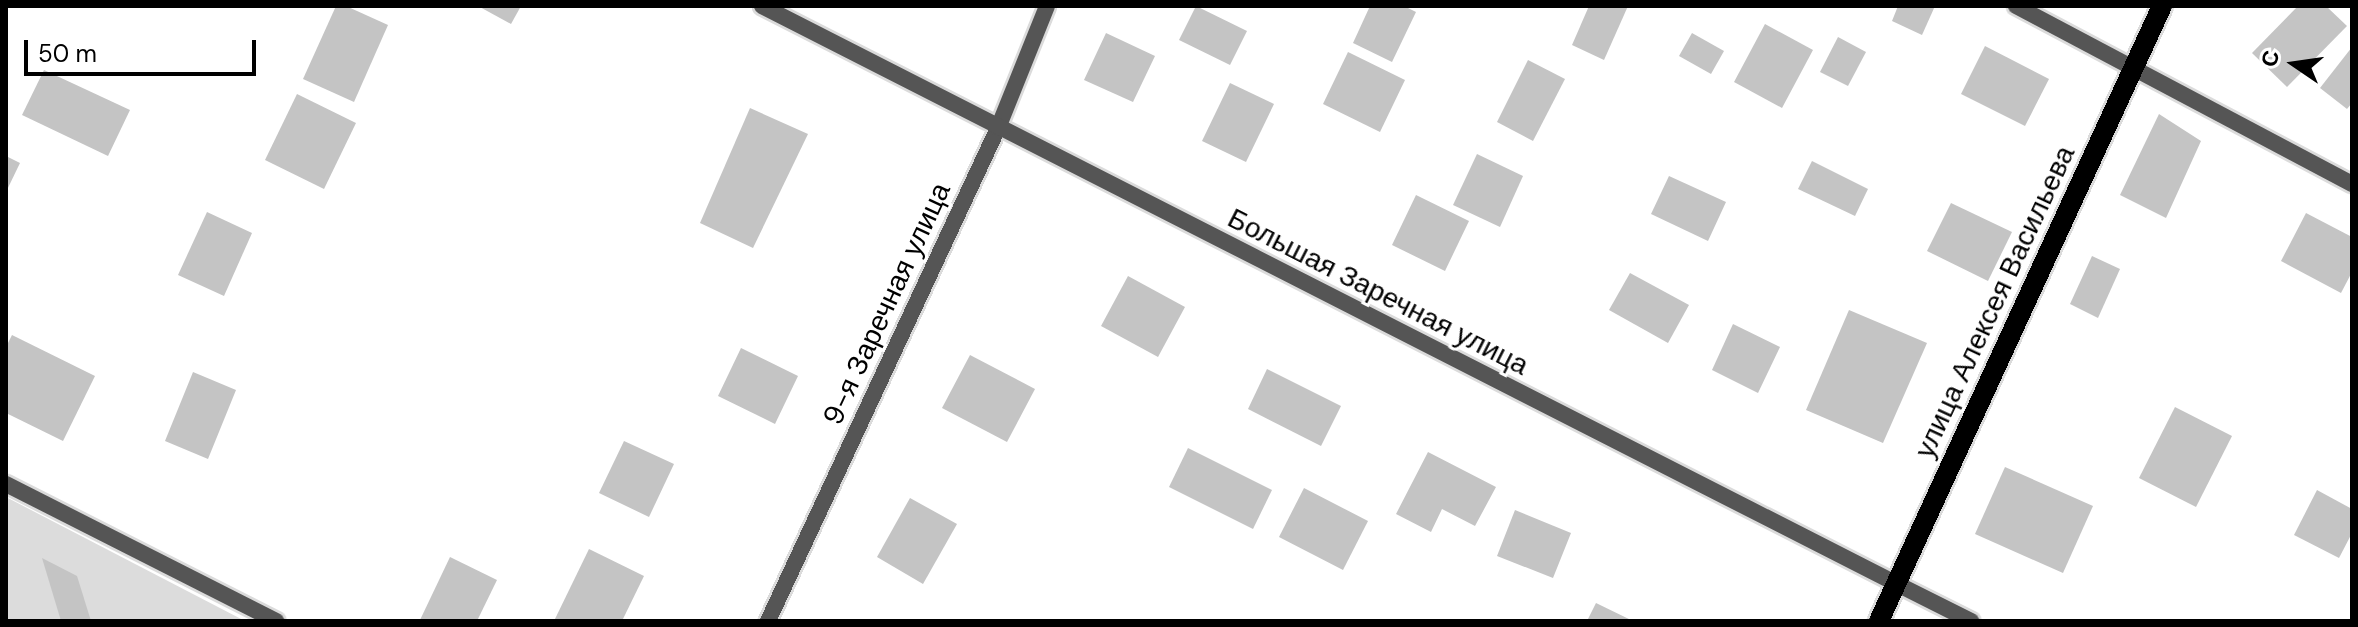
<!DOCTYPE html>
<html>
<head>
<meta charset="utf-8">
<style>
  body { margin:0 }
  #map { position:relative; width:2358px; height:627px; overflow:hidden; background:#fff; font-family:"DM Sans",sans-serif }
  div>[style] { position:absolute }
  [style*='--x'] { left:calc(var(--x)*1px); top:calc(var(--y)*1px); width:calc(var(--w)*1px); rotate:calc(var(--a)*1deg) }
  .green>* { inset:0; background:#dcdcdc }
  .building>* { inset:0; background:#c4c4c4 }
  .roads { filter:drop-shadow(2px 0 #dbdbdb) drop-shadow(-2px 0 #dbdbdb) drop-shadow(0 2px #dbdbdb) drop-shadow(0 -2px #dbdbdb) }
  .minor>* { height:16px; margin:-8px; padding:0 8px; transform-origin:8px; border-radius:8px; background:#555 }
  .tertiary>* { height:16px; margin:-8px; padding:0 8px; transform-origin:8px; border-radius:8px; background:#555 }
  .primary>* { height:20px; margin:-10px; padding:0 10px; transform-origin:10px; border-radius:10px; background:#000 }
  span { translate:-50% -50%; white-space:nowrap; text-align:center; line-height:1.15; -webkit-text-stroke:6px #fff; paint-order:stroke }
  .street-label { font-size:28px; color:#000 }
  .frame { position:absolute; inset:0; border:8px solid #000; pointer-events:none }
  .north { position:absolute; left:2254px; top:24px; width:80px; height:80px; -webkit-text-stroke:6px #fff; paint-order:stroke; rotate:283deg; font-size:22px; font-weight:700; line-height:32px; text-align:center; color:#000 }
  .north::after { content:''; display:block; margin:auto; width:28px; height:36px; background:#000; clip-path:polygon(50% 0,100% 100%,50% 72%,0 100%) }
  .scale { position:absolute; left:24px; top:40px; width:232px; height:36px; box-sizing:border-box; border:4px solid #000; border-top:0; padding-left:10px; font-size:24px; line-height:28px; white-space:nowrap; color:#000; -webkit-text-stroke:6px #fff; paint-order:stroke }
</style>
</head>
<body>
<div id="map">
  <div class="green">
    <div style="clip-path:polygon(6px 497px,245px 621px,6px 621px)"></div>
  </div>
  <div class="building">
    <div style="clip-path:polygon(336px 6px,346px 6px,388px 25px,354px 102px,303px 79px)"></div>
    <div style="clip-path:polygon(478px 6px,521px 6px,511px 24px)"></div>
    <div style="clip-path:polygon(1196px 6px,1247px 31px,1230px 65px,1179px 40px)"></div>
    <div style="clip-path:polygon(1370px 6px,1404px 6px,1416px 12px,1392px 62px,1353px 43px)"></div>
    <div style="clip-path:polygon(1589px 6px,1628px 6px,1604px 60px,1572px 45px)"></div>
    <div style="clip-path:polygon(1898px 6px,1935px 6px,1922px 35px,1892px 21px)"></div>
    <div style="clip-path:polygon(2298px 6px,2326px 6px,2347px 26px,2287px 87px,2252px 53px)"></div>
    <div style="clip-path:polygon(1765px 24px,1813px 50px,1782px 108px,1734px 82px)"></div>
    <div style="clip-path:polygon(1106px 33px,1155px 56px,1133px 102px,1084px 80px)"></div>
    <div style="clip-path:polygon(1692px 33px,1724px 51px,1711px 74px,1679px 56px)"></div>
    <div style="clip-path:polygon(1838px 37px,1866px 52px,1848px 86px,1820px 72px)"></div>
    <div style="clip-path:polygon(1985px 46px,2049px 79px,2025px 126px,1961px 94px)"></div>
    <div style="clip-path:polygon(2352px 47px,2352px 103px,2347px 109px,2320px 88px)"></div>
    <div style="clip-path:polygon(1348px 52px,1405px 80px,1380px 132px,1323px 104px)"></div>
    <div style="clip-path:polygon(1528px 60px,1565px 79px,1533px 141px,1497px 122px)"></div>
    <div style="clip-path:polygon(44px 70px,130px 110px,108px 156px,22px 115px)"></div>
    <div style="clip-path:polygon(1230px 83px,1274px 104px,1246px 162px,1202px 141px)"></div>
    <div style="clip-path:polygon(297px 94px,356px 123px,324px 189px,265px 160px)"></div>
    <div style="clip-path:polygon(750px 108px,808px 134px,753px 248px,700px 223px)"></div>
    <div style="clip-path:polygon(2159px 114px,2201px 141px,2166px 218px,2120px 195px)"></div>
    <div style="clip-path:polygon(1477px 154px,1523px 176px,1500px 227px,1453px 205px)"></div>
    <div style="clip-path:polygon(6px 156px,20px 163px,6px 192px)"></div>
    <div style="clip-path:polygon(1812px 161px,1868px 189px,1855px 216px,1798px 189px)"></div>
    <div style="clip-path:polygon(1669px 176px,1726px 202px,1708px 241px,1651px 214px)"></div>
    <div style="clip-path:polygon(1416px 195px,1469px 221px,1445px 271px,1392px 245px)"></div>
    <div style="clip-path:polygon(1951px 203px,2012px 232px,1988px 281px,1927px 251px)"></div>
    <div style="clip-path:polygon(207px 212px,252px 233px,224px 296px,178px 275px)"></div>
    <div style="clip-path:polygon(2306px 213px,2352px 237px,2352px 272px,2341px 293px,2281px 261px)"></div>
    <div style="clip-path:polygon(2092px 256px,2120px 269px,2098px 318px,2070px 304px)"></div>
    <div style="clip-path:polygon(1630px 273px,1689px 305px,1668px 343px,1609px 310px)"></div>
    <div style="clip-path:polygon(1128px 276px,1185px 307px,1158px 357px,1101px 326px)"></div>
    <div style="clip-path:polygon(1849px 310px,1927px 343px,1883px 443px,1806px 410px)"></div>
    <div style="clip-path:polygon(1733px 324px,1780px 347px,1758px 393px,1712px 370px)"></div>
    <div style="clip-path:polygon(12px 335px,95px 376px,63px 441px,6px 413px,6px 347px)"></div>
    <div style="clip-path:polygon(741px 348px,798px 376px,775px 424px,718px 396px)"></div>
    <div style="clip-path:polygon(970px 355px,1035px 389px,1007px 442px,942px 408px)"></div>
    <div style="clip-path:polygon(1267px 369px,1341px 406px,1321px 446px,1248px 409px)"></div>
    <div style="clip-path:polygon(193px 372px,236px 390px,208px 459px,165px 441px)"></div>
    <div style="clip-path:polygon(2175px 407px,2232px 436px,2196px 507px,2139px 478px)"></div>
    <div style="clip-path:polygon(624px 441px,674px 464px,649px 517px,599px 493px)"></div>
    <div style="clip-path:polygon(1188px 448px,1272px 490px,1253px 529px,1169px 487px)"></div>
    <div style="clip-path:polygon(1428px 452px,1496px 487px,1475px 526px,1442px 509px,1431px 532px,1396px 514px)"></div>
    <div style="clip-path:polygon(2005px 467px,2093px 506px,2063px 573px,1975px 534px)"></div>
    <div style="clip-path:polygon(1304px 488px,1368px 521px,1343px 570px,1279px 537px)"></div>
    <div style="clip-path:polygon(2317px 490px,2352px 509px,2352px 533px,2339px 558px,2294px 535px)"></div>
    <div style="clip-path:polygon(910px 498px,957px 524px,923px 584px,877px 557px)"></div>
    <div style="clip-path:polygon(1515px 510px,1571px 533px,1553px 578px,1497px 556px)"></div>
    <div style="clip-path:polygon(589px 549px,644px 576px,622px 621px,554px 621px)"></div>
    <div style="clip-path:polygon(450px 557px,497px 580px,477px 621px,422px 621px,420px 620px)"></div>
    <div style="clip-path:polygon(42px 558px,77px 576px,91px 621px,61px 621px)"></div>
    <div style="clip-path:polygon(1596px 603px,1633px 621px,1587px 621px)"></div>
  </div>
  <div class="roads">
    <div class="minor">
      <div style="--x:2016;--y:6;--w:380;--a:27.9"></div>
      <div style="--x:6;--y:484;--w:303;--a:26.9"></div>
      <div style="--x:1897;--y:584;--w:83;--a:26.6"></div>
      <div style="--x:768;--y:621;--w:544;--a:-64.99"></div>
      <div style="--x:998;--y:128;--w:131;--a:-68.1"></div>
    </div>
    <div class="tertiary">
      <div style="--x:762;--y:6;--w:1274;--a:26.99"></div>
    </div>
    <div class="primary">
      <div style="--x:1879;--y:621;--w:677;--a:-65.29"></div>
    </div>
  </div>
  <div class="street-label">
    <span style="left:1378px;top:292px;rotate:27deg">Большая Заречная улица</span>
    <span style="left:1995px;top:302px;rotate:-65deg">улица Алексея Васильева</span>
    <span style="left:887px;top:304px;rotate:-65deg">9-я Заречная улица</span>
  </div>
  <div class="frame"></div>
  <div class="north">С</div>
  <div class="scale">50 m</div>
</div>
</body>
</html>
